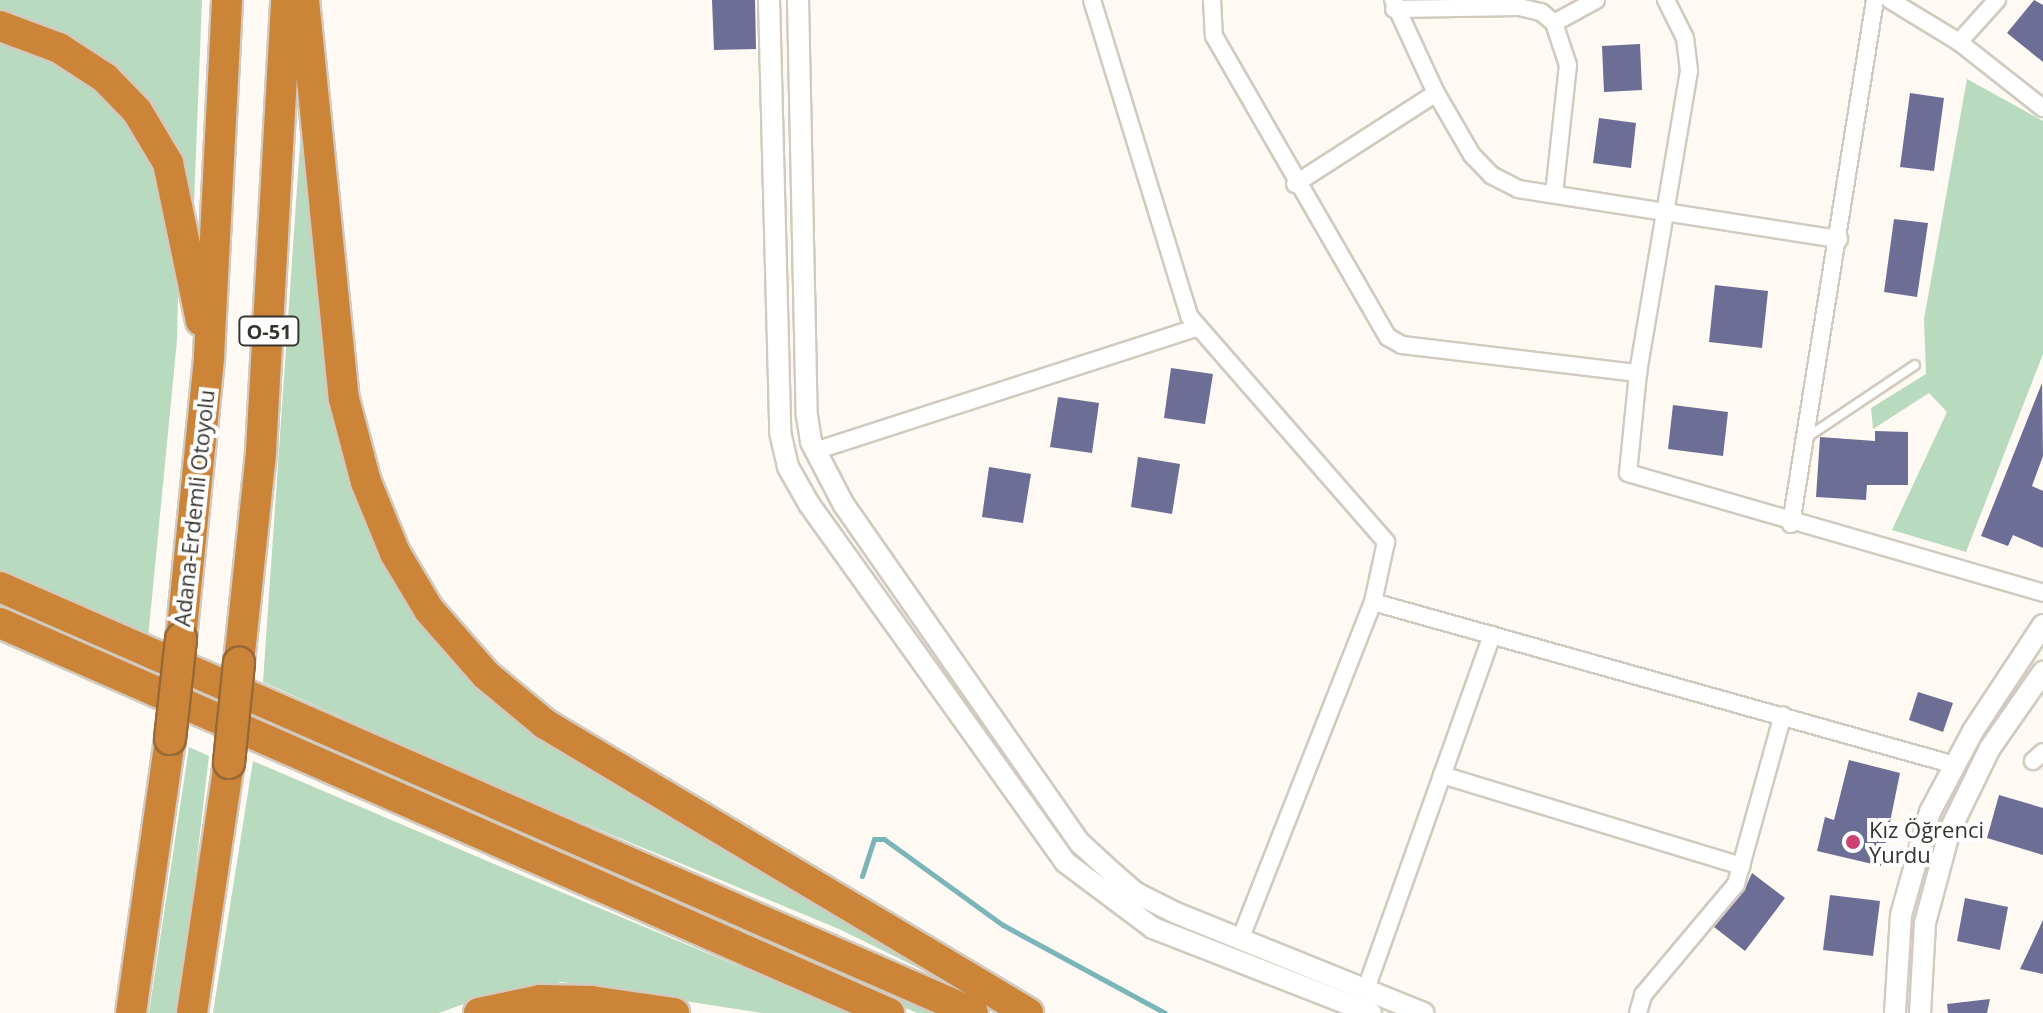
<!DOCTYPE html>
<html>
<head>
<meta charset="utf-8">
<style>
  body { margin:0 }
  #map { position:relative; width:2043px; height:1013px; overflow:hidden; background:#fef9f2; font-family:"Open Sans",sans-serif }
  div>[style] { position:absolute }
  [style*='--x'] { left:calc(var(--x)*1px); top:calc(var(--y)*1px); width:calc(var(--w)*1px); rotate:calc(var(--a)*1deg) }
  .green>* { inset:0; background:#b8dabf }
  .stream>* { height:5px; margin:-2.5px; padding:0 2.5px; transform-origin:2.5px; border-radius:2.5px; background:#7ab5b9 }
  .building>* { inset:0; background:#6d6e95 }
  .roads { filter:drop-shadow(2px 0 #d2cabe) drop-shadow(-2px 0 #d2cabe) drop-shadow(0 2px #d2cabe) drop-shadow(0 -2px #d2cabe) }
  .service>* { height:8px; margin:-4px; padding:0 4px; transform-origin:4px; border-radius:4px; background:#fff }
  .minor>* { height:16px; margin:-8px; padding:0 8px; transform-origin:8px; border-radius:8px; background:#fff }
  .tertiary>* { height:20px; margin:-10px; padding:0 10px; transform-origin:10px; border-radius:10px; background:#fff }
  .motorway>* { height:30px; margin:-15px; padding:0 15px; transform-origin:15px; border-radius:15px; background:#cc8439 }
  .bridges { filter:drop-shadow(2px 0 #986836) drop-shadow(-2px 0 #986836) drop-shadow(0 2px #986836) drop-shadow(0 -2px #986836) }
  .motorway-bridge>* { height:30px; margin:-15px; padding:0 15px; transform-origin:15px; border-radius:15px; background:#cc8439 }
  .dots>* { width:22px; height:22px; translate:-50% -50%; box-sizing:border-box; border:4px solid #fff; border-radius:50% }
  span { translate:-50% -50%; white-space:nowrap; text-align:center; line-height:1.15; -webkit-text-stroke:8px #fff; paint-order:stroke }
  .shield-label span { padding:2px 6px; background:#fff; border:2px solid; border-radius:6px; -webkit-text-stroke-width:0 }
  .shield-label { font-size:20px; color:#383530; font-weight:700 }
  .street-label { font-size:22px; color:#383530 }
  .poi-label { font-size:22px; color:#383530 }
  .left { translate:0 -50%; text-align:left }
</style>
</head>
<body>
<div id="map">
  <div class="green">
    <div style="clip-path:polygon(0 0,202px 0,194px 203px,169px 145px,0 16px)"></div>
    <div style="clip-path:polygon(0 39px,45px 52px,89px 81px,132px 122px,164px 183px,179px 242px,177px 340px,148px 638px,0 572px)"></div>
    <div style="clip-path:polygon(1967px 79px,2043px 121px,2043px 354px,1966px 552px,1892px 530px,1947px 412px,1929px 393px,1873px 429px,1871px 408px,1926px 374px,1924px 319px)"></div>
    <div style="clip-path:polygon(304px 87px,335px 406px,475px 681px,957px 987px,839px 929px,511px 793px,263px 682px)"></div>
    <div style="clip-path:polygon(0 595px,941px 1013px,917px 1013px,0 609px)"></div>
    <div style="clip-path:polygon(189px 747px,209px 756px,187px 943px,175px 1013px,149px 1013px)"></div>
    <div style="clip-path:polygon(253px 761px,506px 869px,850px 1013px,762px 1013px,562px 982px,483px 997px,439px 1013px,213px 1013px)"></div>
  </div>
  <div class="stream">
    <div style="--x:862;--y:876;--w:39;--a:-72"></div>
    <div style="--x:874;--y:839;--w:10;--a:0"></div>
    <div style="--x:884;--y:839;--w:147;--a:35.9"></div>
    <div style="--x:1003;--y:925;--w:184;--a:28.5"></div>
  </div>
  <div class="building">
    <div style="clip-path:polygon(712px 0,755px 0,756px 49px,714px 50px)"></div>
    <div style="clip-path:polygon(2034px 0,2043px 5px,2043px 62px,2007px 33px)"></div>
    <div style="clip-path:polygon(1640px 44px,1642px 90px,1604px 92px,1602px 46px)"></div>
    <div style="clip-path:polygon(1910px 93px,1944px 98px,1934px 171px,1900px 167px)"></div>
    <div style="clip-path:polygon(1599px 118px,1636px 123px,1631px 168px,1593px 163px)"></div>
    <div style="clip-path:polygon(1894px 219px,1928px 223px,1917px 297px,1884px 292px)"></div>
    <div style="clip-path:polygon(1715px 285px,1768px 291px,1762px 348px,1709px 342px)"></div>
    <div style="clip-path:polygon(1171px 368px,1213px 374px,1205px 424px,1164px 418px)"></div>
    <div style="clip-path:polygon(2042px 383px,2043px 456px,2032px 486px,2043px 491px,2043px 548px,2013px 535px,2008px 546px,1981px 536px)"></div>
    <div style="clip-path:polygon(1058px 397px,1099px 403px,1092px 453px,1050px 447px)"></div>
    <div style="clip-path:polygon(1673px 405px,1728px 412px,1723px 456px,1668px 449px)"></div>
    <div style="clip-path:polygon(1875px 431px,1908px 432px,1908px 485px,1867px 485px,1866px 500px,1816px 497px,1820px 437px,1875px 441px)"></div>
    <div style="clip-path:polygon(1138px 457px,1180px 464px,1172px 514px,1131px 507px)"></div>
    <div style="clip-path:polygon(989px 467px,1031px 474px,1023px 523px,982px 517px)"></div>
    <div style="clip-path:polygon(1918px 692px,1953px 703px,1943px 732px,1909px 720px)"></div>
    <div style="clip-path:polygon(1849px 760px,1900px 773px,1881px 866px,1817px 851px,1825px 817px,1834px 820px)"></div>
    <div style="clip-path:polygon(1999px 795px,2043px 808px,2043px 855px,1987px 838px)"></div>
    <div style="clip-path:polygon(1752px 873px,1785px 898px,1745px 951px,1714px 927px,1744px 891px)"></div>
    <div style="clip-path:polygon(1830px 895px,1880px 901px,1873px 956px,1823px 950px)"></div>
    <div style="clip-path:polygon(1965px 898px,2008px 907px,2000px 950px,1957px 941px)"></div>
    <div style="clip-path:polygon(2043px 920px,2043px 974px,2020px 969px,2030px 948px)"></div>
    <div style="clip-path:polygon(1990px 999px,1987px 1013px,1948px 1013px,1947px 1004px)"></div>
  </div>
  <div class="roads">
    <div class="service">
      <div style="--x:1806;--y:438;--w:131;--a:-33.8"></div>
    </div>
    <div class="minor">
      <div style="--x:1092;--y:0;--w:331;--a:72.9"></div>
      <div style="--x:1189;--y:316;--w:300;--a:48.9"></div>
      <div style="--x:1386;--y:542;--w:61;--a:102.2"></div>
      <div style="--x:1373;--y:602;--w:362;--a:111.5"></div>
      <div style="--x:1212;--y:0;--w:36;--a:87"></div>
      <div style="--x:1214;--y:36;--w:348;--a:60"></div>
      <div style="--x:1388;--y:337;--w:16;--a:30"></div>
      <div style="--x:1402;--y:345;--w:238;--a:6.8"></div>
      <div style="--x:1393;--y:0;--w:102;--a:65.2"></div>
      <div style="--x:1436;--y:93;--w:72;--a:59.9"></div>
      <div style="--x:1472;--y:155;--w:28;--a:46"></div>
      <div style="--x:1491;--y:175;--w:30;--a:27"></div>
      <div style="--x:1518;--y:189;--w:325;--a:8.9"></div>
      <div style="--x:1666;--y:0;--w:42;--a:63.4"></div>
      <div style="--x:1685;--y:38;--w:33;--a:83"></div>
      <div style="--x:1689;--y:71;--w:306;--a:99.6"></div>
      <div style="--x:1638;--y:373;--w:100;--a:95.7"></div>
      <div style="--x:1628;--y:473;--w:432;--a:16.1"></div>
      <div style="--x:1890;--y:0;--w:81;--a:31.3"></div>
      <div style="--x:1959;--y:42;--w:107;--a:38.2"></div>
      <div style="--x:1394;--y:9;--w:125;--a:-0.9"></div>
      <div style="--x:1519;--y:7;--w:23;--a:13"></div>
      <div style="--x:1541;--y:12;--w:17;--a:40"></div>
      <div style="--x:1554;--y:23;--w:44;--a:71.6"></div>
      <div style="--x:1568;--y:65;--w:130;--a:96.2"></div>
      <div style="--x:1554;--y:23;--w:48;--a:-28.7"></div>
      <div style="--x:1959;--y:42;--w:57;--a:-47.9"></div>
      <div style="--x:1295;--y:184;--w:168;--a:-32.8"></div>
      <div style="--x:815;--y:451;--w:403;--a:-17.9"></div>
      <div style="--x:1791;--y:524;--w:531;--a:-80.89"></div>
      <div style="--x:1373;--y:602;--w:604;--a:15.65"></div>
      <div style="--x:2033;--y:761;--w:13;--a:-42"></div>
      <div style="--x:1442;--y:775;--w:313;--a:16.9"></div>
      <div style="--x:1366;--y:989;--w:376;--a:-70.4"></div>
      <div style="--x:1638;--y:1013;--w:19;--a:-74"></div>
      <div style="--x:1643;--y:995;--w:145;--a:-50"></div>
      <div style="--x:1736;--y:884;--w:175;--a:-74.5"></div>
    </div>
    <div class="tertiary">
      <div style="--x:769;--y:0;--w:432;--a:88.5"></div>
      <div style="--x:780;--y:432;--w:36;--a:77"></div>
      <div style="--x:788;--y:467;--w:43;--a:60.4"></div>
      <div style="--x:809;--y:504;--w:440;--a:54.4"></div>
      <div style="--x:1065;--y:862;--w:110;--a:36.9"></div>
      <div style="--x:1153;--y:928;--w:234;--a:21.3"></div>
      <div style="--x:798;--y:0;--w:416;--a:88.8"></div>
      <div style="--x:807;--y:416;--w:26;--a:81"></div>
      <div style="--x:811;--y:442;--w:71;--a:62.4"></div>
      <div style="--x:844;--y:505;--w:412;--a:55.1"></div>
      <div style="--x:1080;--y:843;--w:46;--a:42.4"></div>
      <div style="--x:1114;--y:874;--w:29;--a:41"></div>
      <div style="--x:1136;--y:893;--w:45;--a:26.6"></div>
      <div style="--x:1176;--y:913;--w:267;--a:22"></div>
      <div style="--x:1895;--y:1013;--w:98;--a:-86.5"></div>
      <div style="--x:1901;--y:915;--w:107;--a:-74.3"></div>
      <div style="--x:1930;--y:812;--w:92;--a:-62"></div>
      <div style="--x:1973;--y:731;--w:127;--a:-56.6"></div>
      <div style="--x:1920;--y:1013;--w:90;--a:-86.8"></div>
      <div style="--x:1925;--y:923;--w:96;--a:-75"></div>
      <div style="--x:1950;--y:830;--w:91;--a:-64"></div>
      <div style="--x:1990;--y:748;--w:93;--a:-55.1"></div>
    </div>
    <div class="motorway">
      <div style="--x:304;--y:0;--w:401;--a:84.3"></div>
      <div style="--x:344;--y:399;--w:86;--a:75.2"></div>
      <div style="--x:366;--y:482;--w:77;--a:67.8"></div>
      <div style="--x:395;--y:553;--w:66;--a:59.2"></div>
      <div style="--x:429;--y:610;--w:86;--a:48.8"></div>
      <div style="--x:486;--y:675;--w:77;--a:39.7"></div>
      <div style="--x:545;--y:724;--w:563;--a:30.89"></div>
      <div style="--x:0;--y:26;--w:63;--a:20.4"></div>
      <div style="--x:59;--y:48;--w:55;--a:33.1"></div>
      <div style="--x:105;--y:78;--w:46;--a:45.9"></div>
      <div style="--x:137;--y:111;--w:61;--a:59.2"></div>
      <div style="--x:168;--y:163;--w:161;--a:78.2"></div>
      <div style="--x:0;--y:587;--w:1062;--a:23.64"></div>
      <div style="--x:0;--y:623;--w:971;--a:23.69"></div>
      <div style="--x:181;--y:639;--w:284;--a:-84.3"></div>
      <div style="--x:209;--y:356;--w:356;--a:-87.1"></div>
      <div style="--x:239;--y:662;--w:212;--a:-84"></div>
      <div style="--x:261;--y:451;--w:452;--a:-86.8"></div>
      <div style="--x:131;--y:1013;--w:277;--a:-81.9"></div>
      <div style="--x:192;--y:1013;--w:253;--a:-81.6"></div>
      <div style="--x:479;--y:1013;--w:62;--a:-12"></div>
      <div style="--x:540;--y:1000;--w:51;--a:1.1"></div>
      <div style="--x:591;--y:1001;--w:84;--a:8.2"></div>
    </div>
  </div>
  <div class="bridges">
    <div class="motorway-bridge">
      <div style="--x:170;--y:739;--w:101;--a:-83.7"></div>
      <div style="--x:229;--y:763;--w:101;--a:-84.3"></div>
    </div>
  </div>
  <div class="dots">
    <div style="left:1853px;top:842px;background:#ce4173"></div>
  </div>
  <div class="shield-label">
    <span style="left:269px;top:331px">O-51</span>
  </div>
  <div class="street-label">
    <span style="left:194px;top:508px;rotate:-84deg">Adana-Erdemli Otoyolu</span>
  </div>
  <div class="poi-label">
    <span class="left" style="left:1869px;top:842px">Kız Öğrenci<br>Yurdu</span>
  </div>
</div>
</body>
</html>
